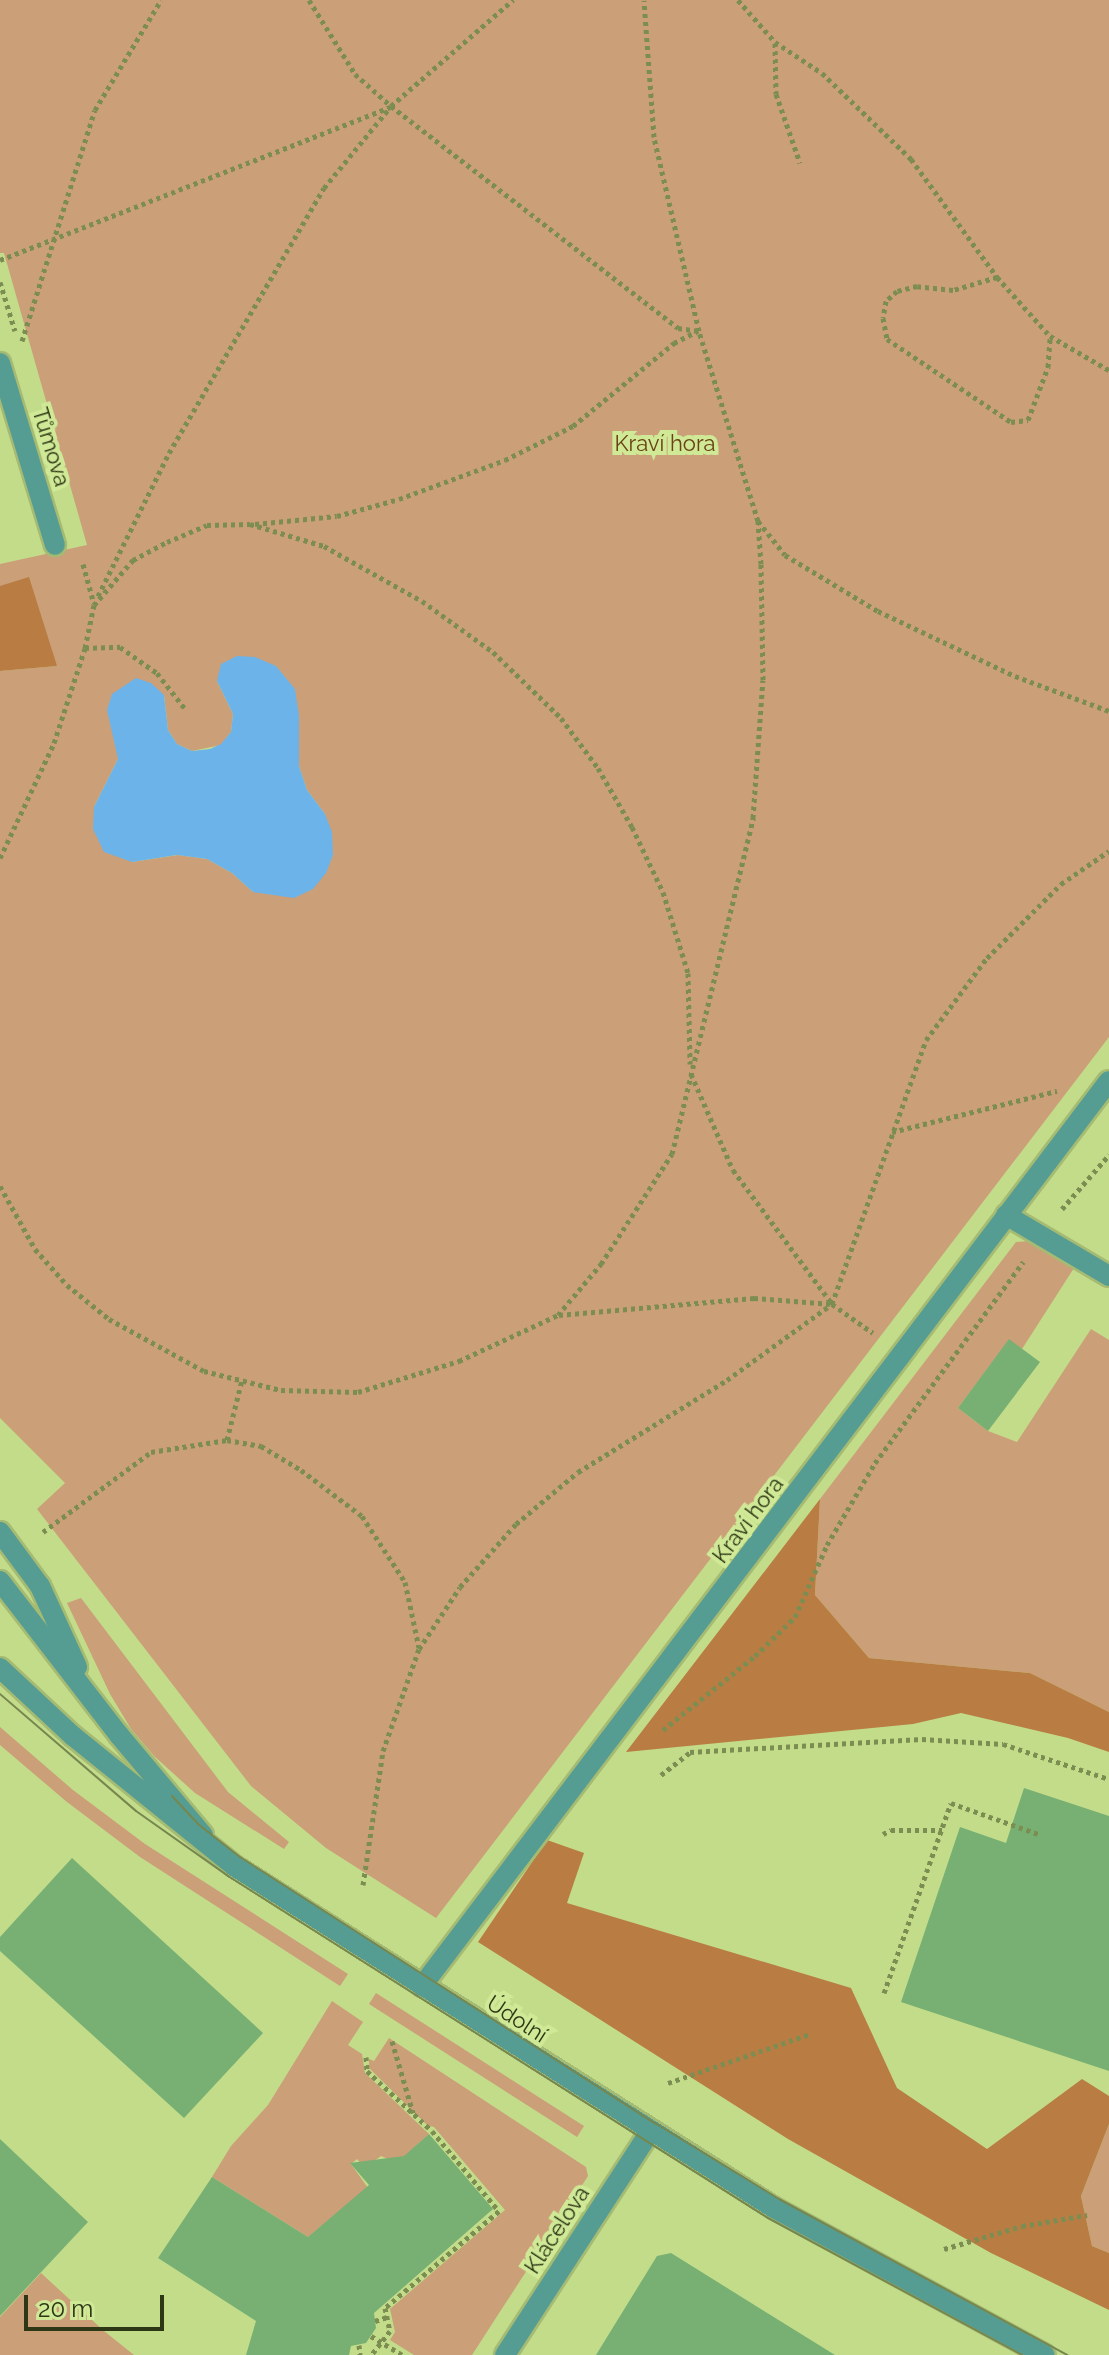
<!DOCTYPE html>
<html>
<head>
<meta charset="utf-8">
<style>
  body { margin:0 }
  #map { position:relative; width:1109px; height:2355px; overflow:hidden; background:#c3dc8a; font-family:Raleway,sans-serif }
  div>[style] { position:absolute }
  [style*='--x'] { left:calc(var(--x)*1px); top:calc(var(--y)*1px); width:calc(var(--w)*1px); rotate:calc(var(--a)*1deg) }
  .green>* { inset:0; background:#cb9f78 }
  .forest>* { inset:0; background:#b97c42 }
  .water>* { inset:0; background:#6cb3e9 }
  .building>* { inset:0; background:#77b072 }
  .path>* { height:5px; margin-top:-2.5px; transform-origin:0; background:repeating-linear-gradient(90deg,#7c8d52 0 4px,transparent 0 8px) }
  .roads { filter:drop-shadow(2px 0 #a5bb73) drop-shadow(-2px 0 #a5bb73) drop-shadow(0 2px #a5bb73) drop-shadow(0 -2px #a5bb73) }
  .service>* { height:20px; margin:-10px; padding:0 10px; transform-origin:10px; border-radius:10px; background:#559d92 }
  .minor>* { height:20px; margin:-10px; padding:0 10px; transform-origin:10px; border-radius:10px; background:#559d92 }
  .tertiary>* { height:20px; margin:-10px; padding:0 10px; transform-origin:10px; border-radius:10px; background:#559d92 }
  .tram>* { height:2px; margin:-1px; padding:0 1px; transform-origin:1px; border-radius:1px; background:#76874e }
  span { translate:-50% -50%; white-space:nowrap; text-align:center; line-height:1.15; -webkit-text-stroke:8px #cfe997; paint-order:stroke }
  .park-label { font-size:22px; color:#6b4115 }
  .street-label { font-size:22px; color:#2d3615 }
  .scale { position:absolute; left:24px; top:2295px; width:140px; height:36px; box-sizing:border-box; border:4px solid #2d3615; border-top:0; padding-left:10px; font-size:24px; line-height:28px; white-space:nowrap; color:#2d3615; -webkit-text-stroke:6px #cfe997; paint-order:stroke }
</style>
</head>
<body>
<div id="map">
  <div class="green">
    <div style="clip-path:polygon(evenodd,0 0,1109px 0,1109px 1037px,436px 1918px,326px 1848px,251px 1786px,37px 1509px,65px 1483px,0 1418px,0 671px,57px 666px,0 586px,0 564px,87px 545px,4px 253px,0 253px,0 0,217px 681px,299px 716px,299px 766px,307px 790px,325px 814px,253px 892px,232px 873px,207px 859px,178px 855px,132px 862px,94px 807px,118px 759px,164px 695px,168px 730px,177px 744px,192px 751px,221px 745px,231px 732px,233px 714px,217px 681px)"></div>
    <div style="clip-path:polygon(1030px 1241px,1074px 1268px,1022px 1349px,1009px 1340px,958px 1408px,988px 1431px,1017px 1442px,1091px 1329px,1109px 1340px,1109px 1712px,1030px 1673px,869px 1658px,815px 1595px,820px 1499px,1016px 1242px)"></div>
    <div style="clip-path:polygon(81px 1598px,228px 1792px,289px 1842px,284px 1849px,195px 1793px,154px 1756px,131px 1729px,110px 1694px,67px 1603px)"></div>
    <div style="clip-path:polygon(0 1727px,73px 1790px,145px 1844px,348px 1974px,340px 1986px,140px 1857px,67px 1802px,0 1745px)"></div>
    <div style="clip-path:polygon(376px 1993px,584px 2126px,577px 2137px,369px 2004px)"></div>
    <div style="clip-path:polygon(332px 2001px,363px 2022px,348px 2045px,362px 2054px,365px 2073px,429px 2134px,397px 2163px,381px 2156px,365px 2168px,357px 2159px,351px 2164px,368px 2188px,308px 2237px,212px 2177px,231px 2146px,268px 2105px)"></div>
    <div style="clip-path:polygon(389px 2038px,586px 2167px,588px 2176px,472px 2355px,414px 2355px,390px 2340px,395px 2332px,390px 2309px,505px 2210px,434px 2127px,427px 2125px,369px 2068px,369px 2059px,374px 2061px)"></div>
    <div style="clip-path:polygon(1109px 2124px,1109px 2253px,1092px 2246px,1081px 2196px)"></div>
    <div style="clip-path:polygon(41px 2273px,104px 2331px,134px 2355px,0 2355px,0 2317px)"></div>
  </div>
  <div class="forest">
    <div style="clip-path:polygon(29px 577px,57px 666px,0 671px,0 586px)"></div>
    <div style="clip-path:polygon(820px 1499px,815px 1595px,869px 1658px,1030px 1673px,1109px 1712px,1109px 1752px,1068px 1738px,961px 1713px,913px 1724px,626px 1752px)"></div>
    <div style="clip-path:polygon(547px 1840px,584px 1853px,567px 1903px,851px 1988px,897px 2088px,987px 2149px,1082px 2079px,1109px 2096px,1109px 2124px,1081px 2196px,1092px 2246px,1109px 2253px,1109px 2310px,991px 2253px,788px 2139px,478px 1942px)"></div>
  </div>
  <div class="water">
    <div style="clip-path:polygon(237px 656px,255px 657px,276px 666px,295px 689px,299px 716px,299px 766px,307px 790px,325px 814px,332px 832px,333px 855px,326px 873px,313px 889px,294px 898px,253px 892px,232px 873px,207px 859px,177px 855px,132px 862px,104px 852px,93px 829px,94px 807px,118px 759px,107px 710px,112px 694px,136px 678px,151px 683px,164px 695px,168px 730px,177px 744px,192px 751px,210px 749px,221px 744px,231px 732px,233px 714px,217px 681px,221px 664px)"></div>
  </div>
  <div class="building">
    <div style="clip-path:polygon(1009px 1339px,1040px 1362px,988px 1431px,958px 1408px)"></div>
    <div style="clip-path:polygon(1024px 1788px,1109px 1816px,1109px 2071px,901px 2002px,960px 1827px,1006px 1843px)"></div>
    <div style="clip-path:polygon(72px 1858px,263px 2033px,184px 2118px,0 1951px,0 1937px)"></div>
    <div style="clip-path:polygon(429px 2134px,493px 2209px,374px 2313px,376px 2328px,366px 2343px,351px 2346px,349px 2355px,246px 2355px,256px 2321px,158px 2258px,212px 2177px,308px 2237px,369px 2185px,350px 2163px,404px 2156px)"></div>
    <div style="clip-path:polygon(0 2139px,88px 2222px,0 2316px)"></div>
    <div style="clip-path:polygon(671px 2253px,748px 2301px,835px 2355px,596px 2355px,657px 2256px)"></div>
  </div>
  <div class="path">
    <div style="--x:309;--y:0;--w:87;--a:58.1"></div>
    <div style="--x:355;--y:74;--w:48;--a:41.6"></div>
    <div style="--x:391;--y:106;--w:363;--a:37.7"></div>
    <div style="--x:678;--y:328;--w:21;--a:8"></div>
    <div style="--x:738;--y:0;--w:56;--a:48.6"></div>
    <div style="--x:775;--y:42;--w:56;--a:33.4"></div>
    <div style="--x:822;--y:73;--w:124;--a:44"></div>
    <div style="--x:911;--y:159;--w:146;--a:53.9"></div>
    <div style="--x:997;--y:277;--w:79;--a:48.1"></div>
    <div style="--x:1050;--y:336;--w:68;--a:30"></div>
    <div style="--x:775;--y:43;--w:51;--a:88.9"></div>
    <div style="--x:776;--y:94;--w:73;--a:70.8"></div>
    <div style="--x:0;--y:260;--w:419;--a:-21.4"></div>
    <div style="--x:997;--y:277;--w:46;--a:163.5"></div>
    <div style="--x:953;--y:290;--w:36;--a:-174"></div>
    <div style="--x:917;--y:286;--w:21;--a:166"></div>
    <div style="--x:897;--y:291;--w:15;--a:138"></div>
    <div style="--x:886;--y:301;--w:17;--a:100"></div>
    <div style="--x:883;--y:318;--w:21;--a:79"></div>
    <div style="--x:887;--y:339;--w:149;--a:33.8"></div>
    <div style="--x:1011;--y:422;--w:17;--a:-7"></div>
    <div style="--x:1028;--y:420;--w:57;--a:-69.3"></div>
    <div style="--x:1048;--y:367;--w:31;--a:-86"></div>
    <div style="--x:0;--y:282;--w:51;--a:73"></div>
    <div style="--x:22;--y:341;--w:242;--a:-72.5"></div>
    <div style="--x:95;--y:110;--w:128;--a:-59"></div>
    <div style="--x:758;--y:521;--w:43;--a:51.5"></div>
    <div style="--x:785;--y:555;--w:109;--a:31.1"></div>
    <div style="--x:878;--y:611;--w:152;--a:25.4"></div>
    <div style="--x:1015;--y:676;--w:100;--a:20.4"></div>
    <div style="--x:255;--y:524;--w:82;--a:-5.6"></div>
    <div style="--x:337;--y:516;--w:64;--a:-15.3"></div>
    <div style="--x:399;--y:499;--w:113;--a:-20.2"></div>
    <div style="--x:505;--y:460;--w:76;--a:-26.6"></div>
    <div style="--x:573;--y:426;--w:131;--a:-39.4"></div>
    <div style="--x:674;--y:343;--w:27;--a:-27"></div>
    <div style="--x:83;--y:564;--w:41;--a:74.6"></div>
    <div style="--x:98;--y:596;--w:160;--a:-63.6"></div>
    <div style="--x:169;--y:453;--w:307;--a:-59.7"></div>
    <div style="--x:324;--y:188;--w:106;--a:-50.7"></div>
    <div style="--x:391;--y:106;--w:162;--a:-41"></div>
    <div style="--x:94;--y:605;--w:60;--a:-49.1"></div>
    <div style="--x:133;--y:560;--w:38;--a:-28"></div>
    <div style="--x:167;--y:542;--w:43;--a:-23"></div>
    <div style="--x:207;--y:525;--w:43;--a:-1.3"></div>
    <div style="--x:250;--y:524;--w:77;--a:16.6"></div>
    <div style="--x:324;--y:546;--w:112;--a:29.3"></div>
    <div style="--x:422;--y:601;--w:87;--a:35.7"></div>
    <div style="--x:493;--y:652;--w:95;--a:44.1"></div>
    <div style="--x:561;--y:718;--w:62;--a:53.5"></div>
    <div style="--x:598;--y:768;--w:68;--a:60"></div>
    <div style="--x:632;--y:827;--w:72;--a:64.5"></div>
    <div style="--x:663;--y:892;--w:85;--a:72.8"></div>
    <div style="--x:688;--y:973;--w:91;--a:88.7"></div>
    <div style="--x:85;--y:648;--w:35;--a:-2"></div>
    <div style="--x:120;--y:647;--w:45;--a:35.1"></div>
    <div style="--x:157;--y:673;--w:47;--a:51.9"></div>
    <div style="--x:0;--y:858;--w:127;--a:-64.8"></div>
    <div style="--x:54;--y:743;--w:100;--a:-71.9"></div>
    <div style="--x:85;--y:648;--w:44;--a:-78.2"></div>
    <div style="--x:691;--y:1074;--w:105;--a:66.4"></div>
    <div style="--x:733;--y:1170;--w:167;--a:53.5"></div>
    <div style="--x:832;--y:1304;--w:50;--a:35.3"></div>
    <div style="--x:892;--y:1132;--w:170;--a:-14"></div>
    <div style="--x:0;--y:1186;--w:72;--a:60.9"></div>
    <div style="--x:35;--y:1249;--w:48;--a:48.4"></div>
    <div style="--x:67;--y:1285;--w:54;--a:39"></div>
    <div style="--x:109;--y:1319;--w:108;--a:28.7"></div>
    <div style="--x:204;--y:1371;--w:79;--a:13.9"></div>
    <div style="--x:281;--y:1390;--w:77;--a:1.5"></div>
    <div style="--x:358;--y:1392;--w:106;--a:-17.1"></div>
    <div style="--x:459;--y:1361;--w:109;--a:-24.9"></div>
    <div style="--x:558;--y:1315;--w:67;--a:-49.9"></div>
    <div style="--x:601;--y:1264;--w:131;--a:-57.2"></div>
    <div style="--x:672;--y:1154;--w:346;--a:-76.4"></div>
    <div style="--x:753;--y:818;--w:138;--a:-85.9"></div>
    <div style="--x:763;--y:680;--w:116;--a:-91"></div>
    <div style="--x:761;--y:564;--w:43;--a:-94"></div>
    <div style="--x:758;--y:521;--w:199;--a:-107.3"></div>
    <div style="--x:699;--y:331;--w:199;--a:-103.1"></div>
    <div style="--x:654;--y:137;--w:137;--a:-94.2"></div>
    <div style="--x:1062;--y:1209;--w:72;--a:-49"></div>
    <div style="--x:559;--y:1315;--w:196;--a:-5"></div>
    <div style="--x:754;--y:1298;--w:78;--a:4.4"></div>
    <div style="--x:227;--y:1440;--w:62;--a:-76"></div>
    <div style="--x:43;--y:1532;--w:134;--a:-36.5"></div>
    <div style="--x:151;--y:1452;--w:77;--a:-9"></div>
    <div style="--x:227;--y:1440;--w:35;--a:10"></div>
    <div style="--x:261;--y:1446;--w:47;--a:31"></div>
    <div style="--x:301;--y:1470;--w:76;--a:37"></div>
    <div style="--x:362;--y:1516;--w:79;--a:56.9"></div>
    <div style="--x:405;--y:1582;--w:67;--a:78"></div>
    <div style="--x:663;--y:1730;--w:118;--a:-38.8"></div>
    <div style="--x:755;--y:1656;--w:56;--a:-44.3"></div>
    <div style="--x:795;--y:1617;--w:79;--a:-66"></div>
    <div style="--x:827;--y:1545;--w:95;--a:-59.7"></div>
    <div style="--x:875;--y:1463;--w:250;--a:-53.6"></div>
    <div style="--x:661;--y:1775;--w:37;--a:-38"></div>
    <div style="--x:690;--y:1752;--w:232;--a:-3.2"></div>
    <div style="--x:922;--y:1739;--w:81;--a:3.5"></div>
    <div style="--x:1003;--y:1744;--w:112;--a:18.3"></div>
    <div style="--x:883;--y:1834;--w:9;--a:-27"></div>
    <div style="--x:891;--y:1830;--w:51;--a:0"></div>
    <div style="--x:363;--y:1885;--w:135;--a:-81.5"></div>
    <div style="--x:383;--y:1751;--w:108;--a:-70.6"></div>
    <div style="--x:419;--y:1649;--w:74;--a:-56.5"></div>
    <div style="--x:460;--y:1587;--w:84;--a:-48.4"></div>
    <div style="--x:516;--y:1524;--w:81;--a:-40"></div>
    <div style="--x:578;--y:1472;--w:175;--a:-31.7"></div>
    <div style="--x:727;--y:1380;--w:130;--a:-35.9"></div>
    <div style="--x:832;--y:1304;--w:280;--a:-70.4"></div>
    <div style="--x:926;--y:1040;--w:102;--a:-53.4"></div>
    <div style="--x:987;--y:958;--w:105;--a:-45"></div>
    <div style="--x:1061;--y:884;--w:58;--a:-34.5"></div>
    <div style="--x:884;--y:1993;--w:201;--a:-70.6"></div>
    <div style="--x:951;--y:1803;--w:96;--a:19.6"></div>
    <div style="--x:392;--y:2041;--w:75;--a:73.7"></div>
    <div style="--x:366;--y:2057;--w:14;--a:86"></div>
    <div style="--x:367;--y:2071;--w:88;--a:42.7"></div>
    <div style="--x:432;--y:2131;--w:104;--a:50.1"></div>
    <div style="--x:499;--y:2211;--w:150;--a:139.6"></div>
    <div style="--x:385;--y:2308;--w:24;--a:78"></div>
    <div style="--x:390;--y:2331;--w:31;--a:128"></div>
    <div style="--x:668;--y:2083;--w:150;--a:-19"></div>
    <div style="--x:944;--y:2249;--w:81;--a:-16.4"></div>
    <div style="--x:1022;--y:2226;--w:66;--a:-9.6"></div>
    <div style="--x:375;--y:2321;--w:13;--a:-18"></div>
    <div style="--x:371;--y:2336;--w:37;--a:31"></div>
    <div style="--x:359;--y:2345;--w:10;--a:84"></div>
  </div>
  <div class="roads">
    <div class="service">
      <div style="--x:1006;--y:1215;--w:120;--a:30.6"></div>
      <div style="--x:0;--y:1532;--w:67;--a:53.5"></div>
      <div style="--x:40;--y:1586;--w:89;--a:65.4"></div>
      <div style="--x:0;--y:1581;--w:195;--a:52.3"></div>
      <div style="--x:119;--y:1735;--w:131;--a:50"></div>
    </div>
    <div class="minor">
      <div style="--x:0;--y:363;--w:190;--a:73.2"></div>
      <div style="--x:422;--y:1986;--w:1136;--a:-52.8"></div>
      <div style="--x:505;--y:2355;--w:266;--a:-57"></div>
    </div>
    <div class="tertiary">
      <div style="--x:0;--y:1668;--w:100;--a:43"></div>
      <div style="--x:73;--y:1736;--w:207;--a:38.9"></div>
      <div style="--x:234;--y:1866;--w:639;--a:32.35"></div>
      <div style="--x:774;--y:2208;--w:308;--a:28.5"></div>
    </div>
  </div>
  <div class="tram">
    <div style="--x:0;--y:1694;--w:179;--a:40.7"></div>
    <div style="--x:136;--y:1811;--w:113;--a:35.2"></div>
    <div style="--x:228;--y:1876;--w:639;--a:32.35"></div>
    <div style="--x:768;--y:2218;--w:289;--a:28.3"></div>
    <div style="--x:172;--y:1796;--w:38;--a:47"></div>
    <div style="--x:198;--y:1824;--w:53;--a:38.2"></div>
    <div style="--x:240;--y:1857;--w:493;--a:32.7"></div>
    <div style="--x:655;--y:2123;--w:145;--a:31.5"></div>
    <div style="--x:779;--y:2199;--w:328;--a:28.4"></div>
  </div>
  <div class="park-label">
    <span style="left:665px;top:444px">Kraví hora</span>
  </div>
  <div class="street-label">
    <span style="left:51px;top:447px;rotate:73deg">Tůmova</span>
    <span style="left:748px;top:1520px;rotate:-53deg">Kraví hora</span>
    <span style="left:517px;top:2019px;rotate:33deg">Údolní</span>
    <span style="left:557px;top:2230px;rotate:-57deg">Klácelova</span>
  </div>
  <div class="scale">20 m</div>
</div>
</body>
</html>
